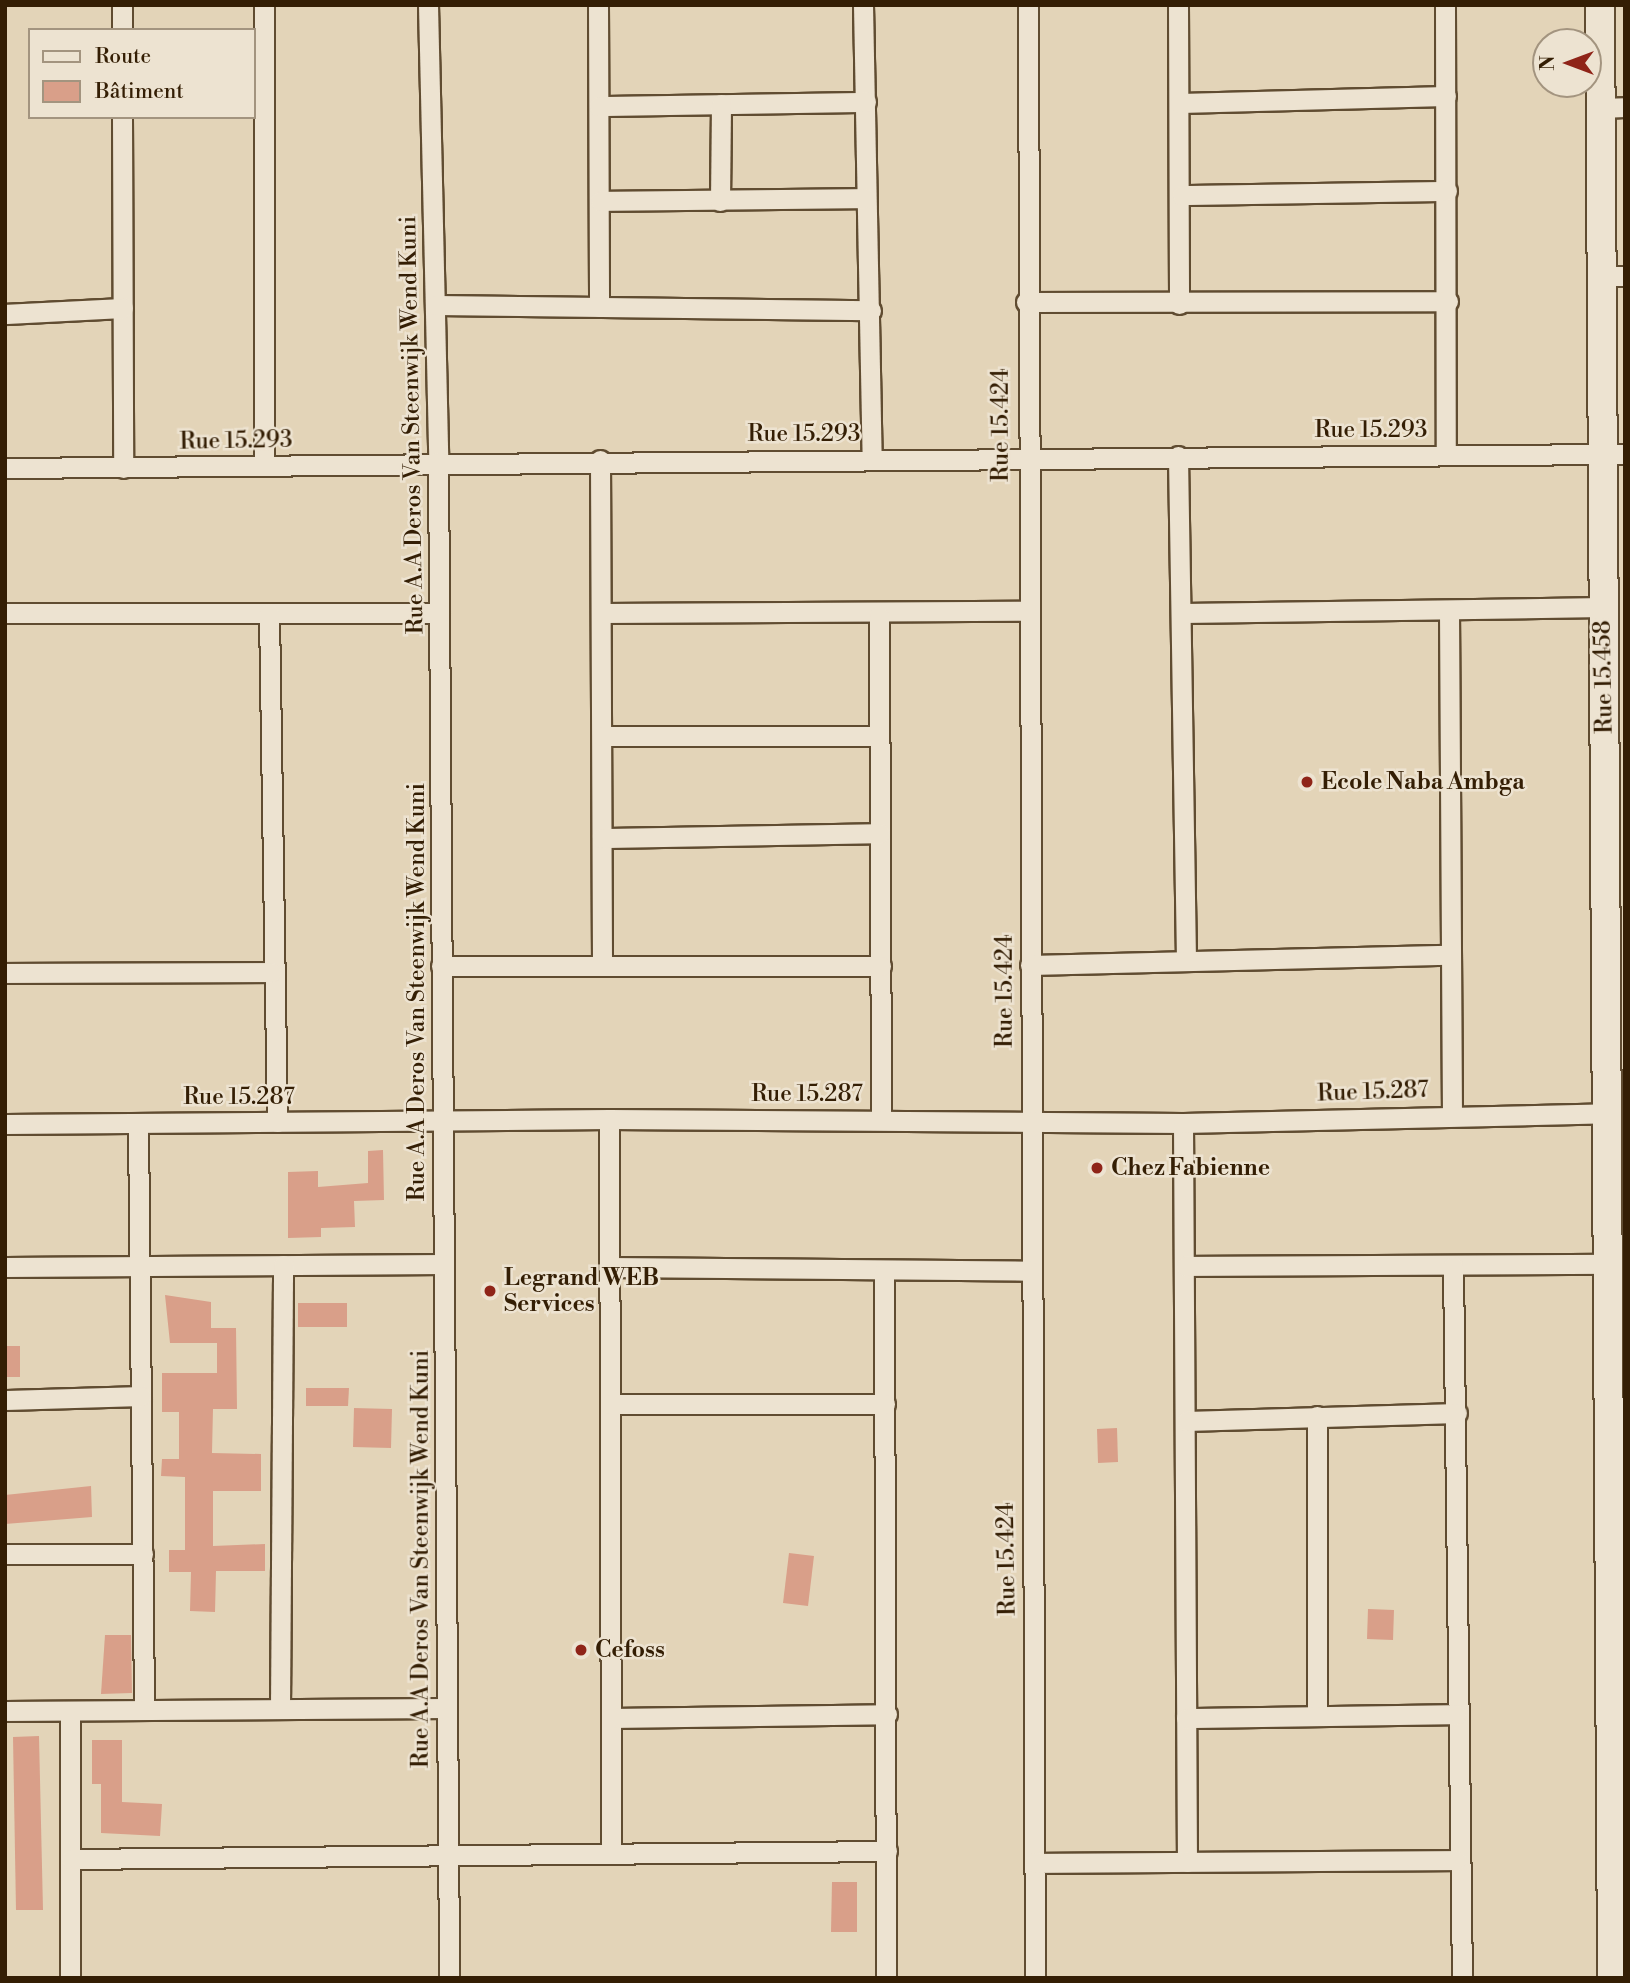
<!DOCTYPE html>
<html>
<head>
<meta charset="utf-8">
<style>
  body { margin:0 }
  #map { position:relative; width:1630px; height:1983px; overflow:hidden; background:#e3d4b8; font-family:"Libre Bodoni",serif }
  div>[style] { position:absolute }
  [style*='--x'] { left:calc(var(--x)*1px); top:calc(var(--y)*1px); width:calc(var(--w)*1px); rotate:calc(var(--a)*1deg) }
  .building>* { inset:0; background:#d99f89 }
  .roads { filter:drop-shadow(2px 0 #604c31) drop-shadow(-2px 0 #604c31) drop-shadow(0 2px #604c31) drop-shadow(0 -2px #604c31) }
  .street>* { height:19px; margin:-9.5px; padding:0 9.5px; transform-origin:9.5px; border-radius:9.5px; background:#ede3d1 }
  .secondary>* { height:28px; margin:-14px; padding:0 14px; transform-origin:14px; border-radius:14px; background:#ede3d1 }
  .dots>* { width:19px; height:19px; translate:-50% -50%; box-sizing:border-box; border:4px solid #ede3d1; border-radius:50% }
  span { translate:-50% -50%; white-space:nowrap; text-align:center; line-height:1.15; -webkit-text-stroke:5px #ede3d1; paint-order:stroke }
  .street-label { font-size:23px; color:#341e04 }
  .poi-label { font-size:23px; color:#341e04; font-weight:700 }
  .left { translate:0 -50%; text-align:left }
  .frame { position:absolute; inset:0; border:7px solid #341e04; pointer-events:none }
  .legend { position:absolute; left:28px; top:28px; width:228px; height:91px; box-sizing:border-box; background:#ede3d1; border:2px solid #a3947f; margin:0; padding:9px 12px; list-style:none; font-size:21px; color:#341e04 }
  .legend li { display:flex; align-items:center; gap:14px; height:35px }
  .legend b { width:35px; border:2px solid #a3947f }
  .north { position:absolute; left:1532px; top:28px; width:70px; height:70px; box-sizing:border-box; background:#ede3d1; border:2px solid #a3947f; border-radius:50%; rotate:270deg; font-size:19px; font-weight:700; line-height:28px; text-align:center; color:#341e04 }
  .north::after { content:''; display:block; margin:auto; width:24px; height:32px; background:#8f2418; clip-path:polygon(50% 0,100% 100%,50% 72%,0 100%) }
</style>
</head>
<body>
<div id="map">
  <div class="building">
    <div style="clip-path:polygon(383px 1150px,384px 1200px,354px 1201px,355px 1227px,321px 1228px,321px 1237px,288px 1238px,288px 1172px,318px 1171px,318px 1187px,368px 1183px,368px 1151px)"></div>
    <div style="clip-path:polygon(165px 1295px,211px 1302px,211px 1328px,236px 1328px,237px 1409px,213px 1409px,212px 1453px,261px 1454px,261px 1491px,213px 1491px,213px 1546px,265px 1544px,265px 1571px,216px 1571px,215px 1612px,190px 1611px,191px 1572px,169px 1572px,169px 1550px,185px 1550px,185px 1477px,161px 1476px,162px 1459px,179px 1459px,179px 1412px,162px 1412px,162px 1373px,217px 1373px,217px 1343px,170px 1343px)"></div>
    <div style="clip-path:polygon(298px 1303px,347px 1303px,347px 1327px,298px 1327px)"></div>
    <div style="clip-path:polygon(5px 1346px,20px 1346px,20px 1377px,5px 1377px)"></div>
    <div style="clip-path:polygon(306px 1388px,349px 1388px,348px 1406px,306px 1406px)"></div>
    <div style="clip-path:polygon(354px 1408px,392px 1409px,391px 1448px,353px 1447px)"></div>
    <div style="clip-path:polygon(1117px 1428px,1118px 1462px,1098px 1463px,1097px 1429px)"></div>
    <div style="clip-path:polygon(91px 1486px,92px 1517px,5px 1524px,5px 1495px)"></div>
    <div style="clip-path:polygon(789px 1553px,814px 1556px,808px 1606px,783px 1603px)"></div>
    <div style="clip-path:polygon(1368px 1609px,1394px 1610px,1393px 1640px,1367px 1639px)"></div>
    <div style="clip-path:polygon(105px 1635px,131px 1635px,132px 1693px,101px 1694px)"></div>
    <div style="clip-path:polygon(39px 1736px,43px 1910px,16px 1910px,13px 1737px)"></div>
    <div style="clip-path:polygon(92px 1740px,122px 1740px,122px 1802px,162px 1804px,160px 1836px,101px 1833px,101px 1784px,92px 1784px)"></div>
    <div style="clip-path:polygon(832px 1882px,857px 1882px,857px 1932px,831px 1932px)"></div>
  </div>
  <div class="roads">
    <div class="street">
      <div style="--x:122;--y:5;--w:25;--a:90"></div>
      <div style="--x:428;--y:5;--w:457;--a:88.7"></div>
      <div style="--x:438;--y:462;--w:1516;--a:89.58"></div>
      <div style="--x:598;--y:5;--w:302;--a:89.8"></div>
      <div style="--x:863;--y:5;--w:453;--a:88.9"></div>
      <div style="--x:1028;--y:5;--w:1973;--a:89.8"></div>
      <div style="--x:1178;--y:5;--w:299;--a:89.8"></div>
      <div style="--x:1445;--y:5;--w:449;--a:89.9"></div>
      <div style="--x:1180;--y:103;--w:266;--a:-1.5"></div>
      <div style="--x:599;--y:106;--w:267;--a:-0.9"></div>
      <div style="--x:1600;--y:108;--w:25;--a:-2"></div>
      <div style="--x:122;--y:117;--w:351;--a:89.8"></div>
      <div style="--x:1182;--y:195;--w:265;--a:-0.9"></div>
      <div style="--x:600;--y:201;--w:266;--a:-0.6"></div>
      <div style="--x:720;--y:201;--w:97;--a:-89.4"></div>
      <div style="--x:1600;--y:276;--w:25;--a:0"></div>
      <div style="--x:1026;--y:302;--w:422;--a:-0.1"></div>
      <div style="--x:436;--y:305;--w:435;--a:0.7"></div>
      <div style="--x:5;--y:314;--w:118;--a:-2.9"></div>
      <div style="--x:1178;--y:456;--w:503;--a:89.09"></div>
      <div style="--x:600;--y:460;--w:506;--a:89.77"></div>
      <div style="--x:264;--y:465;--w:460;--a:-90"></div>
      <div style="--x:5;--y:468;--w:1620;--a:-0.5"></div>
      <div style="--x:1449;--y:611;--w:503;--a:89.66"></div>
      <div style="--x:5;--y:613;--w:434;--a:0"></div>
      <div style="--x:269;--y:613;--w:509;--a:89.1"></div>
      <div style="--x:603;--y:613;--w:423;--a:-0.3"></div>
      <div style="--x:1183;--y:613;--w:421;--a:-0.8"></div>
      <div style="--x:879;--y:616;--w:503;--a:89.77"></div>
      <div style="--x:602;--y:736;--w:276;--a:0"></div>
      <div style="--x:602;--y:838;--w:278;--a:-1"></div>
      <div style="--x:1030;--y:965;--w:418;--a:-1.4"></div>
      <div style="--x:441;--y:966;--w:440;--a:0"></div>
      <div style="--x:5;--y:973;--w:266;--a:-0.2"></div>
      <div style="--x:609;--y:1119;--w:735;--a:89.84"></div>
      <div style="--x:138;--y:1123;--w:587;--a:89.41"></div>
      <div style="--x:1183;--y:1123;--w:739;--a:89.69"></div>
      <div style="--x:5;--y:1124;--w:604;--a:-0.47"></div>
      <div style="--x:609;--y:1119;--w:574;--a:0.4"></div>
      <div style="--x:1183;--y:1123;--w:425;--a:-1.3"></div>
      <div style="--x:1186;--y:1266;--w:422;--a:-0.3"></div>
      <div style="--x:1453;--y:1266;--w:712;--a:89.28"></div>
      <div style="--x:5;--y:1267;--w:439;--a:-0.4"></div>
      <div style="--x:609;--y:1267;--w:420;--a:0.5"></div>
      <div style="--x:884;--y:1273;--w:705;--a:89.84"></div>
      <div style="--x:5;--y:1400;--w:136;--a:-1.7"></div>
      <div style="--x:610;--y:1404;--w:275;--a:0"></div>
      <div style="--x:1187;--y:1421;--w:270;--a:-1.7"></div>
      <div style="--x:5;--y:1554;--w:138;--a:0"></div>
      <div style="--x:280;--y:1708;--w:443;--a:-89.6"></div>
      <div style="--x:5;--y:1711;--w:441;--a:-0.4"></div>
      <div style="--x:70;--y:1711;--w:267;--a:90"></div>
      <div style="--x:1317;--y:1715;--w:299;--a:-90"></div>
      <div style="--x:611;--y:1718;--w:276;--a:-0.8"></div>
      <div style="--x:1186;--y:1718;--w:270;--a:-0.8"></div>
      <div style="--x:71;--y:1859;--w:816;--a:-0.56"></div>
      <div style="--x:1035;--y:1863;--w:421;--a:-0.4"></div>
    </div>
    <div class="secondary">
      <div style="--x:1600;--y:5;--w:1973;--a:89.65"></div>
    </div>
  </div>
  <div class="dots">
    <div style="left:1307px;top:782px;background:#8f2418"></div>
    <div style="left:1097px;top:1168px;background:#8f2418"></div>
    <div style="left:490px;top:1291px;background:#8f2418"></div>
    <div style="left:581px;top:1650px;background:#8f2418"></div>
  </div>
  <div class="street-label">
    <span style="left:412px;top:425px;rotate:-91deg">Rue A.A Deros Van Steenwijk Wend Kuni</span>
    <span style="left:1001px;top:425px;rotate:-90deg">Rue 15.424</span>
    <span style="left:1371px;top:430px">Rue 15.293</span>
    <span style="left:804px;top:434px">Rue 15.293</span>
    <span style="left:236px;top:441px;rotate:-1deg">Rue 15.293</span>
    <span style="left:1604px;top:677px;rotate:-91deg">Rue 15.458</span>
    <span style="left:1005px;top:991px;rotate:-90deg">Rue 15.424</span>
    <span style="left:417px;top:992px;rotate:-90deg">Rue A.A Deros Van Steenwijk Wend Kuni</span>
    <span style="left:1373px;top:1092px;rotate:-2deg">Rue 15.287</span>
    <span style="left:807px;top:1094px">Rue 15.287</span>
    <span style="left:239px;top:1097px">Rue 15.287</span>
    <span style="left:421px;top:1559px;rotate:-90deg">Rue A.A Deros Van Steenwijk Wend Kuni</span>
    <span style="left:1007px;top:1559px;rotate:-91deg">Rue 15.424</span>
  </div>
  <div class="poi-label">
    <span class="left" style="left:1321px;top:782px">Ecole Naba Ambga</span>
    <span class="left" style="left:1111px;top:1168px">Chez Fabienne</span>
    <span class="left" style="left:504px;top:1291px">Legrand WEB<br>Services</span>
    <span class="left" style="left:595px;top:1650px">Cefoss</span>
  </div>
  <div class="frame"></div>
  <ul class="legend">
  <li><b style="height:9px;background:#ede3d1"></b>Route</li>
  <li><b style="height:19px;background:#d99f89"></b>Bâtiment</li>
  </ul>
  <div class="north">N</div>
</div>
</body>
</html>
